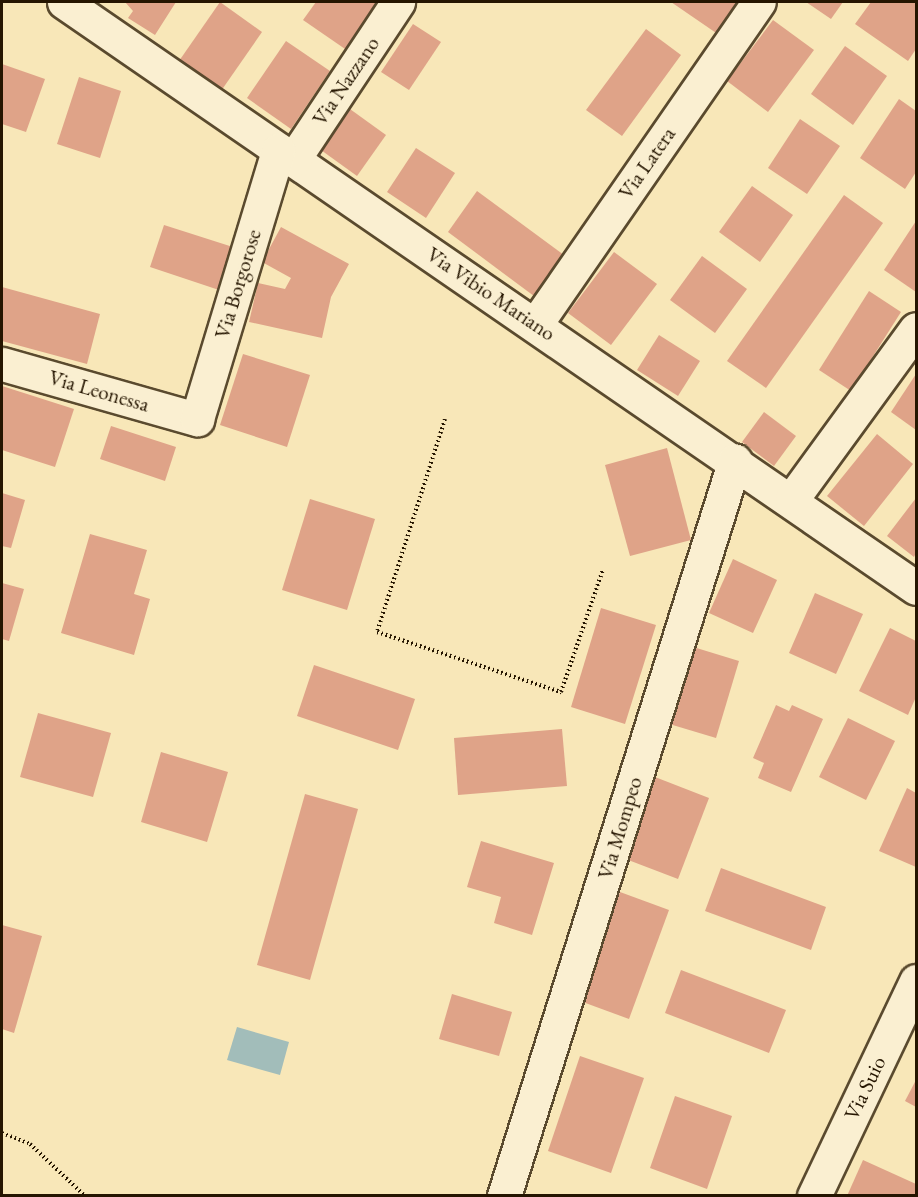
<!DOCTYPE html>
<html>
<head>
<meta charset="utf-8">
<style>
  body { margin:0 }
  #map { position:relative; width:918px; height:1197px; overflow:hidden; background:#f8e7b8; font-family:"EB Garamond",serif }
  div>[style] { position:absolute }
  [style*='--x'] { left:calc(var(--x)*1px); top:calc(var(--y)*1px); width:calc(var(--w)*1px); rotate:calc(var(--a)*1deg) }
  .water>* { inset:0; background:#a2bdba }
  .building>* { inset:0; background:#dfa388 }
  .path>* { height:4px; margin-top:-2px; transform-origin:0; background:repeating-linear-gradient(90deg,#251500 0 1.5px,transparent 0 4.5px) }
  .roads { filter:drop-shadow(2px 0 #5a4a2e) drop-shadow(-2px 0 #5a4a2e) drop-shadow(0 2px #5a4a2e) drop-shadow(0 -2px #5a4a2e) }
  .minor>* { height:33px; margin:-16.5px; padding:0 16.5px; transform-origin:16.5px; border-radius:16.5px; background:#faefd1 }
  span { translate:-50% -50%; white-space:nowrap; text-align:center; line-height:1.15; -webkit-text-stroke:4.5px #faefd1; paint-order:stroke }
  .street-label { font-size:21px; color:#251500 }
  .frame { position:absolute; inset:0; border:3px solid #251500; pointer-events:none }
</style>
</head>
<body>
<div id="map">
  <div class="water">
    <div style="clip-path:polygon(237px 1027px,289px 1042px,280px 1075px,227px 1060px)"></div>
  </div>
  <div class="building">
    <div style="clip-path:polygon(125px 2px,176px 2px,155px 35px,128px 18px,133px 11px)"></div>
    <div style="clip-path:polygon(220px 2px,262px 32px,221px 91px,179px 61px)"></div>
    <div style="clip-path:polygon(316px 2px,382px 2px,348px 51px,303px 20px)"></div>
    <div style="clip-path:polygon(671px 2px,747px 2px,722px 37px)"></div>
    <div style="clip-path:polygon(806px 2px,843px 2px,831px 19px)"></div>
    <div style="clip-path:polygon(871px 2px,916px 2px,916px 49px,908px 61px,855px 24px)"></div>
    <div style="clip-path:polygon(773px 20px,814px 50px,768px 112px,727px 81px)"></div>
    <div style="clip-path:polygon(413px 24px,441px 42px,409px 90px,381px 72px)"></div>
    <div style="clip-path:polygon(646px 29px,681px 55px,622px 136px,586px 110px)"></div>
    <div style="clip-path:polygon(286px 41px,330px 71px,291px 129px,247px 98px)"></div>
    <div style="clip-path:polygon(845px 46px,887px 76px,853px 125px,811px 94px)"></div>
    <div style="clip-path:polygon(2px 64px,45px 79px,26px 132px,2px 124px)"></div>
    <div style="clip-path:polygon(79px 77px,121px 91px,100px 158px,57px 144px)"></div>
    <div style="clip-path:polygon(899px 99px,916px 111px,916px 172px,905px 189px,860px 158px)"></div>
    <div style="clip-path:polygon(343px 104px,386px 135px,357px 176px,314px 145px)"></div>
    <div style="clip-path:polygon(800px 119px,840px 146px,807px 194px,768px 168px)"></div>
    <div style="clip-path:polygon(416px 148px,455px 173px,426px 218px,387px 192px)"></div>
    <div style="clip-path:polygon(752px 186px,793px 215px,760px 262px,719px 232px)"></div>
    <div style="clip-path:polygon(477px 191px,568px 258px,538px 299px,448px 232px)"></div>
    <div style="clip-path:polygon(844px 195px,883px 223px,766px 388px,727px 361px)"></div>
    <div style="clip-path:polygon(916px 221px,916px 292px,884px 270px)"></div>
    <div style="clip-path:polygon(164px 225px,236px 248px,222px 291px,150px 267px)"></div>
    <div style="clip-path:polygon(281px 227px,349px 264px,331px 297px,322px 338px,249px 322px,258px 283px,285px 289px,291px 278px,262px 262px)"></div>
    <div style="clip-path:polygon(614px 252px,657px 284px,611px 345px,568px 313px)"></div>
    <div style="clip-path:polygon(702px 256px,747px 289px,715px 333px,670px 300px)"></div>
    <div style="clip-path:polygon(2px 287px,100px 314px,87px 364px,2px 341px)"></div>
    <div style="clip-path:polygon(869px 291px,901px 312px,851px 391px,819px 370px)"></div>
    <div style="clip-path:polygon(659px 335px,700px 361px,678px 396px,637px 370px)"></div>
    <div style="clip-path:polygon(243px 354px,310px 375px,287px 447px,220px 425px)"></div>
    <div style="clip-path:polygon(916px 374px,916px 430px,891px 412px)"></div>
    <div style="clip-path:polygon(2px 386px,74px 409px,55px 467px,2px 450px)"></div>
    <div style="clip-path:polygon(764px 412px,796px 436px,774px 466px,742px 442px)"></div>
    <div style="clip-path:polygon(111px 426px,176px 447px,165px 481px,100px 459px)"></div>
    <div style="clip-path:polygon(877px 434px,913px 464px,864px 526px,827px 496px)"></div>
    <div style="clip-path:polygon(667px 448px,691px 540px,630px 556px,605px 465px)"></div>
    <div style="clip-path:polygon(2px 493px,25px 500px,11px 548px,2px 546px)"></div>
    <div style="clip-path:polygon(916px 498px,916px 553px,914px 557px,887px 536px)"></div>
    <div style="clip-path:polygon(310px 499px,375px 519px,347px 610px,282px 590px)"></div>
    <div style="clip-path:polygon(90px 534px,147px 550px,134px 594px,150px 599px,134px 655px,61px 633px)"></div>
    <div style="clip-path:polygon(733px 559px,777px 580px,753px 633px,709px 613px)"></div>
    <div style="clip-path:polygon(2px 583px,24px 589px,9px 641px,2px 639px)"></div>
    <div style="clip-path:polygon(815px 593px,863px 614px,836px 674px,789px 653px)"></div>
    <div style="clip-path:polygon(601px 608px,656px 625px,625px 724px,571px 707px)"></div>
    <div style="clip-path:polygon(890px 628px,916px 641px,916px 697px,908px 715px,859px 691px)"></div>
    <div style="clip-path:polygon(690px 646px,739px 661px,716px 738px,666px 723px)"></div>
    <div style="clip-path:polygon(314px 665px,415px 699px,398px 750px,297px 716px)"></div>
    <div style="clip-path:polygon(776px 705px,789px 711px,792px 705px,823px 719px,791px 792px,758px 778px,764px 763px,753px 758px)"></div>
    <div style="clip-path:polygon(38px 713px,111px 733px,93px 797px,20px 777px)"></div>
    <div style="clip-path:polygon(848px 718px,895px 741px,866px 800px,819px 777px)"></div>
    <div style="clip-path:polygon(562px 729px,567px 786px,458px 795px,454px 738px)"></div>
    <div style="clip-path:polygon(161px 752px,228px 772px,207px 842px,141px 822px)"></div>
    <div style="clip-path:polygon(655px 777px,709px 798px,678px 879px,623px 858px)"></div>
    <div style="clip-path:polygon(907px 788px,916px 793px,916px 867px,879px 851px)"></div>
    <div style="clip-path:polygon(305px 794px,358px 809px,310px 980px,257px 965px)"></div>
    <div style="clip-path:polygon(481px 841px,554px 863px,532px 935px,494px 923px,501px 897px,467px 887px)"></div>
    <div style="clip-path:polygon(721px 868px,826px 907px,811px 950px,705px 911px)"></div>
    <div style="clip-path:polygon(620px 892px,669px 910px,629px 1019px,580px 1001px)"></div>
    <div style="clip-path:polygon(2px 925px,42px 936px,14px 1033px,2px 1029px)"></div>
    <div style="clip-path:polygon(681px 970px,786px 1010px,769px 1053px,665px 1013px)"></div>
    <div style="clip-path:polygon(452px 994px,512px 1012px,499px 1056px,439px 1039px)"></div>
    <div style="clip-path:polygon(580px 1056px,644px 1078px,611px 1173px,548px 1151px)"></div>
    <div style="clip-path:polygon(916px 1080px,916px 1107px,905px 1101px)"></div>
    <div style="clip-path:polygon(675px 1096px,732px 1116px,707px 1189px,650px 1168px)"></div>
    <div style="clip-path:polygon(863px 1160px,916px 1184px,916px 1196px,847px 1196px)"></div>
  </div>
  <div class="path">
    <div style="--x:445;--y:419;--w:224;--a:107.7"></div>
    <div style="--x:377;--y:632;--w:194;--a:18.1"></div>
    <div style="--x:561;--y:692;--w:130;--a:-71.1"></div>
    <div style="--x:2;--y:1133;--w:30;--a:21"></div>
    <div style="--x:30;--y:1144;--w:76;--a:43.4"></div>
  </div>
  <div class="roads">
    <div class="minor">
      <div style="--x:64;--y:2;--w:1034;--a:34.52"></div>
      <div style="--x:293;--y:160;--w:190;--a:-56.4"></div>
      <div style="--x:535;--y:325;--w:393;--a:-55.3"></div>
      <div style="--x:2;--y:364;--w:203;--a:15.8"></div>
      <div style="--x:197;--y:419;--w:281;--a:-73.2"></div>
      <div style="--x:792;--y:499;--w:210;--a:-53.9"></div>
      <div style="--x:504;--y:1196;--w:771;--a:-72.58"></div>
      <div style="--x:814;--y:1196;--w:238;--a:-64.6"></div>
    </div>
  </div>
  <div class="street-label">
    <span style="left:346px;top:81px;rotate:-56deg">Via Nazzano</span>
    <span style="left:647px;top:163px;rotate:-55deg">Via Latera</span>
    <span style="left:238px;top:284px;rotate:-73deg">Via Borgorose</span>
    <span style="left:491px;top:294px;rotate:34deg">Via Vibio Mariano</span>
    <span style="left:99px;top:391px;rotate:16deg">Via Leonessa</span>
    <span style="left:620px;top:828px;rotate:-73deg">Via Mompeo</span>
    <span style="left:865px;top:1088px;rotate:-64deg">Via Suio</span>
  </div>
  <div class="frame"></div>
</div>
</body>
</html>
